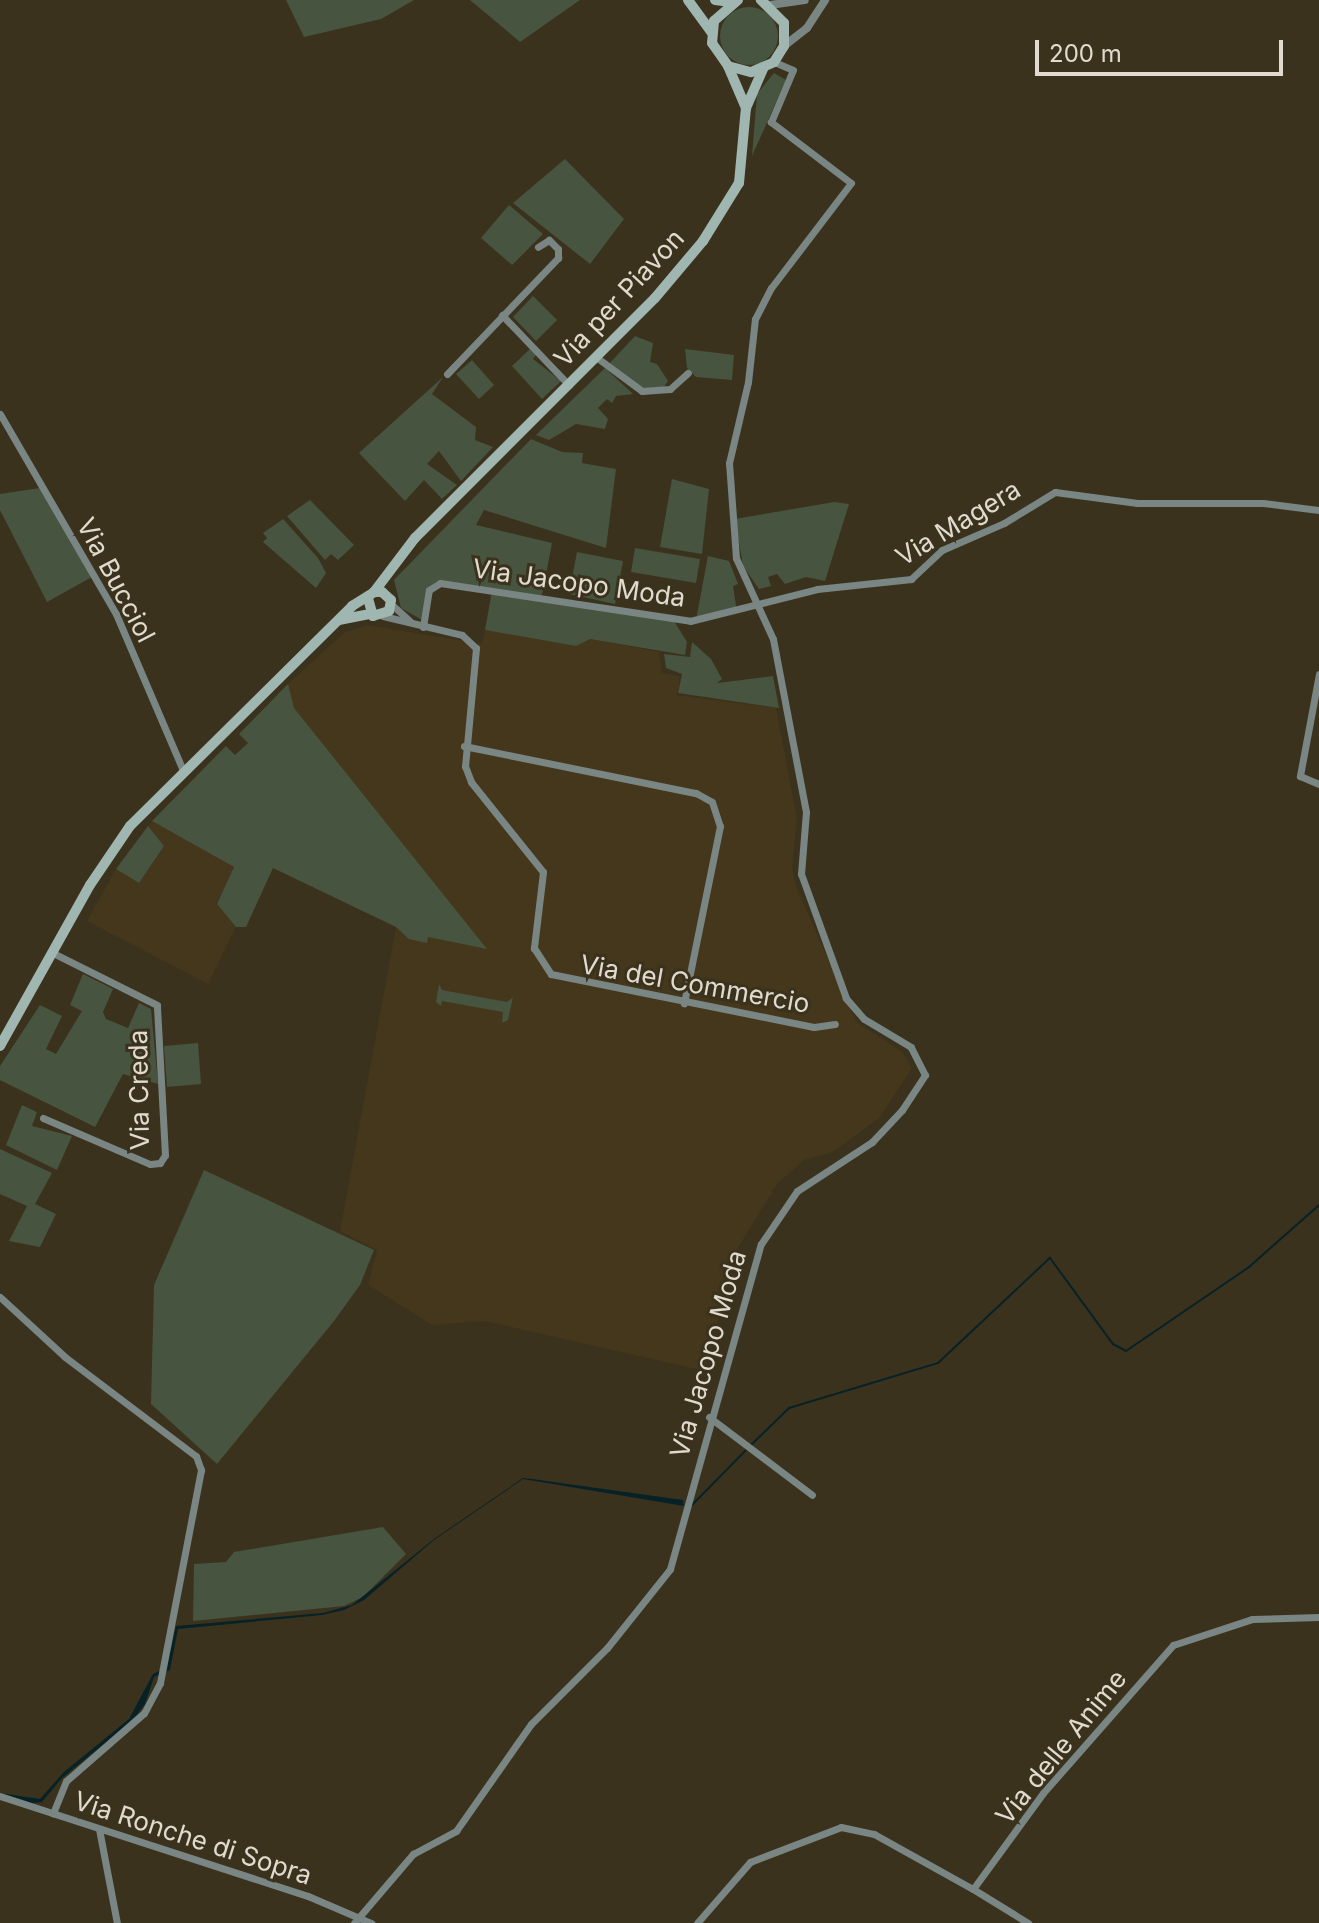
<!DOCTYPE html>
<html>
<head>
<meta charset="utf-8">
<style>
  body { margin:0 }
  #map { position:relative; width:1319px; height:1923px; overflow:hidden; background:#3b321d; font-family:Inter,sans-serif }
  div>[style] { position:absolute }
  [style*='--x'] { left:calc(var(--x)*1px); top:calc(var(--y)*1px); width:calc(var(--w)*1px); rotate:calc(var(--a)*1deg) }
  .built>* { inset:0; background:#44371b }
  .green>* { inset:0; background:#47543f }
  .round { border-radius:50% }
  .water>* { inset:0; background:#072227 }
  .stream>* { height:2px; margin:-1px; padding:0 1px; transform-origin:1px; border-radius:1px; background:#072227 }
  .minor>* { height:7px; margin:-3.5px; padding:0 3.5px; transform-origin:3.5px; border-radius:3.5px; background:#798684 }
  .tertiary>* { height:8px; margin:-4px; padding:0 4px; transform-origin:4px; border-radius:4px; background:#798684 }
  .secondary>* { height:10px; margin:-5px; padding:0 5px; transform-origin:5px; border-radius:5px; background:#a0b6b1 }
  span { translate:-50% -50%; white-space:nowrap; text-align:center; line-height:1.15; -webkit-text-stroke:6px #3b321d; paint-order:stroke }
  .street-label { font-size:26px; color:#e1dbcf }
  .scale { position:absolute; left:1035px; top:40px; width:248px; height:36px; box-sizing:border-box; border:4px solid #e1dbcf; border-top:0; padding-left:10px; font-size:24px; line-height:28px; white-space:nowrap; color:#e1dbcf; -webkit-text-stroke:6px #3b321d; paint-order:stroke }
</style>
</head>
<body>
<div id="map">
  <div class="built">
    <div style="clip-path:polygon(368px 625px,482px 644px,485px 630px,576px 646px,590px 639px,659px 652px,662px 673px,680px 676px,677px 695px,776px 708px,797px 819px,792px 866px,796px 887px,856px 1022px,902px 1052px,912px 1068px,880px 1117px,833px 1152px,804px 1160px,777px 1184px,737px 1249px,705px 1371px,485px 1321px,432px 1325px,368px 1285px,377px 1250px,340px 1231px,396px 927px,419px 889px,277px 694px,345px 632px)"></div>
    <div style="clip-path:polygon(152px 821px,234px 867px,217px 904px,236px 927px,208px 984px,87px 921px,116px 869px,139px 883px,164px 846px,148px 826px)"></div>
  </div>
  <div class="green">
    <div style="clip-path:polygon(286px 0,414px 0,381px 19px,304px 37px)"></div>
    <div style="clip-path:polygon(470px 0,580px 0,520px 42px)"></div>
    <div class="round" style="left:720px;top:7px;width:58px;height:58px"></div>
    <div style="clip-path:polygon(774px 73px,786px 80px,752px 156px,757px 94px)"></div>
    <div style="clip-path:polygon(565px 159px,624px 219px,590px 264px,513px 203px)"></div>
    <div style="clip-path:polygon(509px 205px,543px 234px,512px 265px,481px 238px)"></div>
    <div style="clip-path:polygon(533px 296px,557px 320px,536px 341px,513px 317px)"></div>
    <div style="clip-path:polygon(635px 336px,653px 343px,650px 362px,657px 364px,668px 381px,661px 391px,645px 391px,607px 366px)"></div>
    <div style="clip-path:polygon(530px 349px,536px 355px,533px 359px,561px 381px,542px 399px,512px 366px)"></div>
    <div style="clip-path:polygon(685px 349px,734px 355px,732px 380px,696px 377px,687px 368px)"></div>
    <div style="clip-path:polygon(472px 360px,494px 385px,479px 399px,456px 374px)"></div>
    <div style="clip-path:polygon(605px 368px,633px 394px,616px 396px,612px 403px,607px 399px,598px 408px,608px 419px,605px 429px,576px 424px,549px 440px,536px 435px)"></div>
    <div style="clip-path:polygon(443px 377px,432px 394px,476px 427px,475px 440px,493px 447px,461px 481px,439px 451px,427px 464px,457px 485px,442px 499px,424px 480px,405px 501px,359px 453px)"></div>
    <div style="clip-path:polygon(531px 439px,562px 452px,583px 453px,582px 463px,616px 469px,606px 548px,484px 510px,476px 525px,552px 543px,541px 600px,674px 621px,687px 642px,685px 655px,590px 639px,576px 646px,485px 630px,492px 591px,433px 585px,424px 621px,401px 608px,394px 580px)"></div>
    <div style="clip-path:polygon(672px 479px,709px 489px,702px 554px,660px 547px)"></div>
    <div style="clip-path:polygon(40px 488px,92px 577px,47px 602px,0 510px,0 494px)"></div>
    <div style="clip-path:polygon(310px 500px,354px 545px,338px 560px,331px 554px,325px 560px,287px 516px)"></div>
    <div style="clip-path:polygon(834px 502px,849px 504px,825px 581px,806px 577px,785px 584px,777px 574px,768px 577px,771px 586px,759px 589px,743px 566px,735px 519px)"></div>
    <div style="clip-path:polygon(283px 519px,318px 558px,326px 573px,316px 588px,263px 542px,267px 538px,263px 533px)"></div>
    <div style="clip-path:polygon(635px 548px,700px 559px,696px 583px,631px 572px)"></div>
    <div style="clip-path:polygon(577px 552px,623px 561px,615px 604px,569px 594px)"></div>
    <div style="clip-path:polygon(708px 556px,729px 561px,738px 584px,733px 586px,737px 612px,696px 620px)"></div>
    <div style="clip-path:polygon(692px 642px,711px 659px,722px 679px,717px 683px,773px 676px,779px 708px,678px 693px,682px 674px,666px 668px,664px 654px,690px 657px)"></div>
    <div style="clip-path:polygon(288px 684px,294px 708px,487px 949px,428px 937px,427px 943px,409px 939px,396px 927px,273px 868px,246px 927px,236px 927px,217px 904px,234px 867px,152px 821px,226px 746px,235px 755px,248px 743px,239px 734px)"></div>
    <div style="clip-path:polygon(148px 826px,164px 846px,139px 883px,116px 869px)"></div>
    <div style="clip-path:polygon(83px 974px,113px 989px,103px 1012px,106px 1019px,128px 1028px,139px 1003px,151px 1009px,158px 1084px,123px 1074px,95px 1127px,0 1080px,0 1066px,40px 1005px,62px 1016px,46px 1049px,56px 1054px,82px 1011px,70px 1005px)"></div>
    <div style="clip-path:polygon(439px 984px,442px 990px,507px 1002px,513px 997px,508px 1020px,502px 1023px,503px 1012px,442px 1001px,441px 1006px,436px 1002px)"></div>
    <div style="clip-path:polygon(198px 1043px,201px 1084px,167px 1087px,164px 1046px)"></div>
    <div style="clip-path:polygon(22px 1105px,37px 1112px,32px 1126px,72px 1136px,57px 1170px,6px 1145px)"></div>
    <div style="clip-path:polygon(0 1149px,52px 1173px,35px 1204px,56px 1214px,40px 1247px,9px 1241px,27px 1206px,0 1194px)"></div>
    <div style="clip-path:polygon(204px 1170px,374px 1250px,360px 1285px,334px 1321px,217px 1464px,151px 1404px,154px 1285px)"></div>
    <div style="clip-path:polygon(383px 1527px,406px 1554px,363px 1597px,344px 1606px,193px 1621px,194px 1564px,226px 1562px,234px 1552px)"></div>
  </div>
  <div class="water">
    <div style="clip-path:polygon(523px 1478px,532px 1479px,683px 1500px,684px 1506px,523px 1479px,434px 1540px,364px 1600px,344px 1610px,322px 1615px,178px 1629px,170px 1670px,154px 1677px,145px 1704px,133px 1720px,62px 1778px,42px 1802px,32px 1803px,0 1793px,40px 1799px,64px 1772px,129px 1719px,153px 1674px,167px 1667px,176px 1626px,323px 1613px,352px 1605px,434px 1539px)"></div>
  </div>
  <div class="stream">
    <div style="--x:752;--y:1444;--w:52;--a:-44.2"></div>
    <div style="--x:789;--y:1408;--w:156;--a:-16.8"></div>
    <div style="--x:938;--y:1363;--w:154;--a:-43.2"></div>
    <div style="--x:1050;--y:1258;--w:107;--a:53.8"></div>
    <div style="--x:1113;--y:1344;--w:15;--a:28"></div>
    <div style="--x:1126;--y:1351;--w:149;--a:-34.3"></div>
    <div style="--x:1249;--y:1267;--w:94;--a:-41.5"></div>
    <div style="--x:692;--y:1505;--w:77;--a:-45.5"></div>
  </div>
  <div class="minor">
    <div style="--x:502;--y:315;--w:97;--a:46.3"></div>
    <div style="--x:596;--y:357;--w:57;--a:36.5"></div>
    <div style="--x:642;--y:391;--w:28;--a:-4"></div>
    <div style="--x:670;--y:389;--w:24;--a:-42"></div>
    <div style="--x:447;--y:374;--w:161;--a:-46.3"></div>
    <div style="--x:558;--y:258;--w:9;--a:-90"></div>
    <div style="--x:558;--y:249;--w:13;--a:-135"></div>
    <div style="--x:549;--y:240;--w:13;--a:148"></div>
    <div style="--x:0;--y:414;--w:231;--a:59.9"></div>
    <div style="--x:116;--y:614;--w:170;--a:66.8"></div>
    <div style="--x:391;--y:604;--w:25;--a:42"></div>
    <div style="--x:383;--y:616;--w:81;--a:13.5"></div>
    <div style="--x:462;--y:635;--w:19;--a:43"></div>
    <div style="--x:476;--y:648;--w:119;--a:95.3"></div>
    <div style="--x:465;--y:766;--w:17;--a:69"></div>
    <div style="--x:471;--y:782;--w:115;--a:51.3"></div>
    <div style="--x:543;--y:872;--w:77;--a:96.8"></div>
    <div style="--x:534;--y:948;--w:31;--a:57"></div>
    <div style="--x:551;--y:974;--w:268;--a:11.4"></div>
    <div style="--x:814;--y:1027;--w:21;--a:-8"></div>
    <div style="--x:423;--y:627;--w:37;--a:-81"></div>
    <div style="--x:429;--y:590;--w:13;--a:-32"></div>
    <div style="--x:440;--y:583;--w:253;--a:8.6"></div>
    <div style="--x:690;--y:621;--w:131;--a:-14.1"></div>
    <div style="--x:817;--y:589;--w:95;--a:-6.1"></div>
    <div style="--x:911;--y:579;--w:42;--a:-43.1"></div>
    <div style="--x:942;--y:550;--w:68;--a:-23.5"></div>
    <div style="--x:1004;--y:523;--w:60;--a:-31.3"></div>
    <div style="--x:1055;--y:492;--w:83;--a:7.6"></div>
    <div style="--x:1137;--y:503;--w:126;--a:0"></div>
    <div style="--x:1263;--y:503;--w:56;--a:7.1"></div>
    <div style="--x:1319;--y:674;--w:104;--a:100.6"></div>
    <div style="--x:1300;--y:776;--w:21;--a:23"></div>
    <div style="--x:464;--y:746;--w:237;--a:11.5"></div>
    <div style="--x:696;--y:793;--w:18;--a:29"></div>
    <div style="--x:712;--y:802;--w:25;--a:72"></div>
    <div style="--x:720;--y:826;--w:181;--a:101.5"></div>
    <div style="--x:43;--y:1118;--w:116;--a:23.3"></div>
    <div style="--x:150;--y:1164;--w:10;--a:-6"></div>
    <div style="--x:160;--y:1163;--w:9;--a:-58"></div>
    <div style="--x:165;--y:1155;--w:150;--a:-93.1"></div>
    <div style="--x:157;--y:1005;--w:116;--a:-153.4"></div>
    <div style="--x:0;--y:1297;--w:88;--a:42.7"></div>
    <div style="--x:65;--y:1357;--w:164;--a:37.1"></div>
    <div style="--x:196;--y:1456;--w:15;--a:70"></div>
    <div style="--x:201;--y:1470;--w:217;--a:100.9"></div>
    <div style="--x:160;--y:1683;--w:34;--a:118"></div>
    <div style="--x:144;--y:1713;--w:103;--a:138.9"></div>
    <div style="--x:66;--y:1781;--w:35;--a:112"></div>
    <div style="--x:709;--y:1417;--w:129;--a:37.1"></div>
    <div style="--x:0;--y:1796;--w:324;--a:18"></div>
    <div style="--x:308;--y:1896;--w:69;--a:23.2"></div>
    <div style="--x:99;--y:1829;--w:96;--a:79.2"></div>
    <div style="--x:973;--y:1889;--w:65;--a:31.7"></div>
    <div style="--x:354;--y:1923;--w:91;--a:-49.5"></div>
    <div style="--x:413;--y:1854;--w:49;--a:-28.1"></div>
    <div style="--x:456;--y:1831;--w:131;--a:-55"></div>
    <div style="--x:531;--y:1724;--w:107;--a:-45"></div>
    <div style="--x:607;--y:1648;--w:101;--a:-51.4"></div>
    <div style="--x:670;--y:1569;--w:337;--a:-74.4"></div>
    <div style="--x:761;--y:1244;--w:64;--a:-55.8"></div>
    <div style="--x:797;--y:1191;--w:90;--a:-33.2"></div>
    <div style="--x:872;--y:1142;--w:44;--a:-46.8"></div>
    <div style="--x:902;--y:1110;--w:42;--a:-56.7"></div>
    <div style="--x:925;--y:1075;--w:31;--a:-117"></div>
    <div style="--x:911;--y:1047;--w:55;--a:-149.2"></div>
    <div style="--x:864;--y:1019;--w:28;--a:-131"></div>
    <div style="--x:846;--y:998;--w:132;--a:-109.9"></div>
    <div style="--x:801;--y:874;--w:62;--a:-85.4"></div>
    <div style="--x:806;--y:812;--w:176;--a:-100.8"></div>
    <div style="--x:773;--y:639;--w:89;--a:-114.6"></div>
    <div style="--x:736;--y:558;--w:95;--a:-94.2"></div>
    <div style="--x:729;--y:463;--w:83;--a:-76.8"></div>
    <div style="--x:748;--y:382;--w:63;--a:-83.7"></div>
    <div style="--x:755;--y:319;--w:35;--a:-63"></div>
    <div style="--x:771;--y:288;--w:132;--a:-52.7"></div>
    <div style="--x:851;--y:183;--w:101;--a:-142.7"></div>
    <div style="--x:771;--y:122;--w:56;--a:-67.1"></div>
    <div style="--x:793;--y:70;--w:21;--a:-157"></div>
    <div style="--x:697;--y:1923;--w:81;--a:-49"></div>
    <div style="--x:750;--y:1862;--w:97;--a:-21"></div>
    <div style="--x:841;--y:1827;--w:34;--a:12"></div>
    <div style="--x:874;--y:1834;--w:113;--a:29.1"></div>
    <div style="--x:973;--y:1889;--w:119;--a:-53.9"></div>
    <div style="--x:1043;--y:1793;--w:197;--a:-48.7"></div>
    <div style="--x:1173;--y:1645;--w:83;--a:-18.2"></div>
    <div style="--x:1252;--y:1619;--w:67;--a:-1.7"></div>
  </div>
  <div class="tertiary">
    <div style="--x:770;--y:5;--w:35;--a:-8"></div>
    <div style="--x:784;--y:46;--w:29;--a:-38"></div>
    <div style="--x:807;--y:28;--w:33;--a:-57"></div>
  </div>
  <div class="secondary">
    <div style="--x:688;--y:0;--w:41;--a:54"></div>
    <div style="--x:715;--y:0;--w:16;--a:7"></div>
    <div style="--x:738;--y:0;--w:32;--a:139"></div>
    <div style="--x:714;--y:21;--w:22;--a:95"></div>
    <div style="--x:712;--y:43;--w:28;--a:55"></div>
    <div style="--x:728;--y:66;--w:24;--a:15"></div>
    <div style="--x:751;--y:72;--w:25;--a:-23"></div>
    <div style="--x:774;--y:62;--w:19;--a:-58"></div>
    <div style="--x:784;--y:46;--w:23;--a:-90"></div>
    <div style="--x:784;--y:23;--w:33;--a:-135"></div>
    <div style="--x:728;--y:66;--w:46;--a:66.8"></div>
    <div style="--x:374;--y:592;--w:68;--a:-52.8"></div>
    <div style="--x:415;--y:538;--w:339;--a:-45"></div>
    <div style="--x:655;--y:298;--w:75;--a:-49.9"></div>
    <div style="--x:703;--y:241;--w:68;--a:-58.2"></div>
    <div style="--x:739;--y:183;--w:75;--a:-84.7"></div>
    <div style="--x:746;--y:108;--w:43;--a:-66.4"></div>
    <div style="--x:339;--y:620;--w:33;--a:-11"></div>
    <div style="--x:0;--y:1046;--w:184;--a:-60.8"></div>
    <div style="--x:90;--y:885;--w:71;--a:-55.9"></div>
    <div style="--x:130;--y:826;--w:313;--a:-44.7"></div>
    <div style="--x:352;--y:606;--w:26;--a:-32"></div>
    <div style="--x:374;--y:592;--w:8;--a:0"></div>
    <div style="--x:382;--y:592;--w:12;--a:42"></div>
    <div style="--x:391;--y:600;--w:11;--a:100"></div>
    <div style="--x:389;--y:611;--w:17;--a:163"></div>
    <div style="--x:373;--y:616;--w:19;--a:-106"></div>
  </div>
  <div class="street-label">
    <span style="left:619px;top:298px;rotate:-47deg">Via per Piavon</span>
    <span style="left:958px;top:523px;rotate:-31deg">Via Magera</span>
    <span style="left:116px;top:580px;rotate:62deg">Via Bucciol</span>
    <span style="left:579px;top:583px;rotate:8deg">Via Jacopo Moda</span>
    <span style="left:695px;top:984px;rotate:10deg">Via del Commercio</span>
    <span style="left:139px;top:1090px;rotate:-91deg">Via Creda</span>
    <span style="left:708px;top:1354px;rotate:-74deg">Via Jacopo Moda</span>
    <span style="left:1061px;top:1747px;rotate:-51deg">Via delle Anime</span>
    <span style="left:193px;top:1838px;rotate:18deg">Via Ronche di Sopra</span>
  </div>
  <div class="scale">200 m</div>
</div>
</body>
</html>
